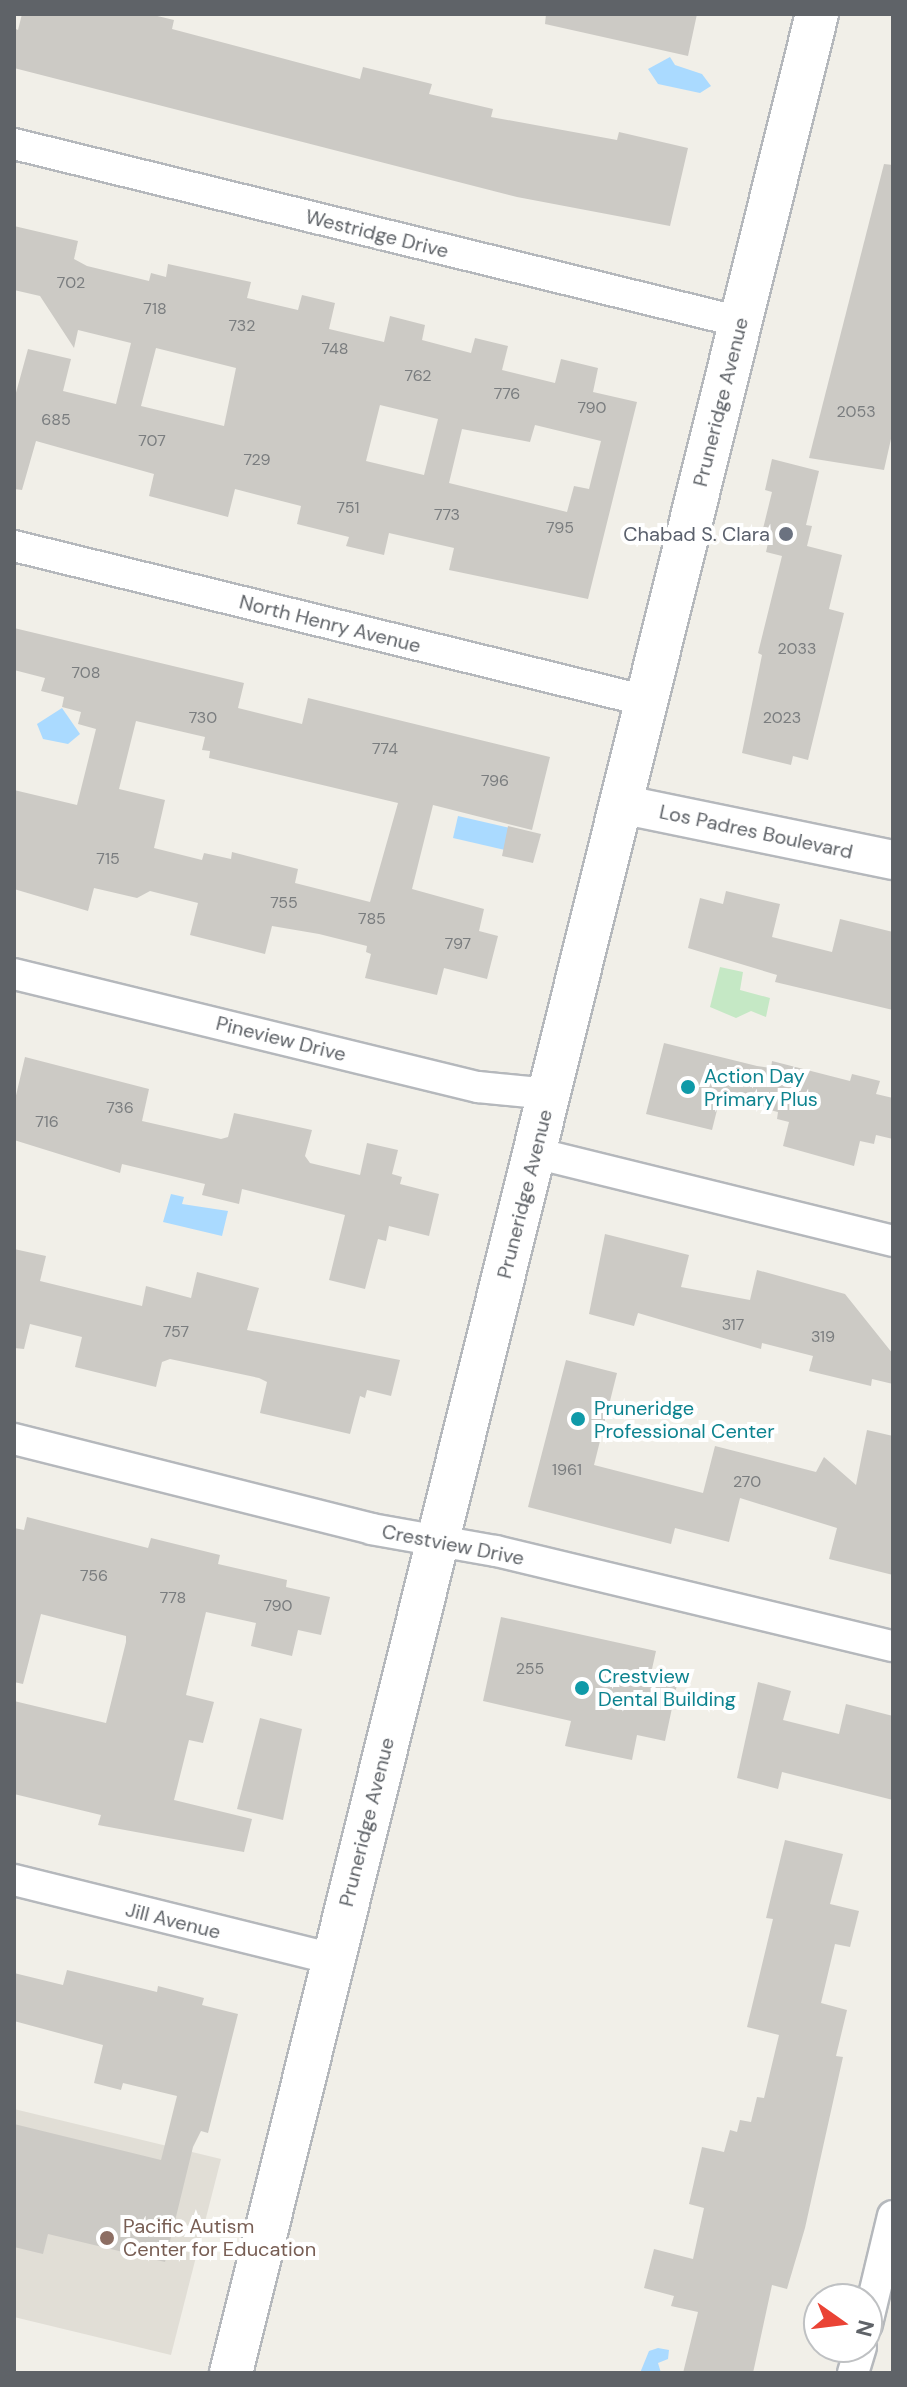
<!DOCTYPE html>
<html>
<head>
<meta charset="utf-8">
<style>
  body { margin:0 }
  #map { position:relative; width:907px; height:2387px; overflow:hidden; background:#f1efe8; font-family:"DM Sans",sans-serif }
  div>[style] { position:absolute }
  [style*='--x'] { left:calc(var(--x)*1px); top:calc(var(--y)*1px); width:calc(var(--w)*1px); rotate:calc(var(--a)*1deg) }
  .education>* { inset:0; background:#e1ded6 }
  .green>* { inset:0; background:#c5e8c5 }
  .water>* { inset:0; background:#aadaff }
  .building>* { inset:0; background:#cccac5 }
  .roads { filter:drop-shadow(2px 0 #b5b8bc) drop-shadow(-2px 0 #b5b8bc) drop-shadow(0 2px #b5b8bc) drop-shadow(0 -2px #b5b8bc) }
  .minor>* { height:30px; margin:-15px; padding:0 15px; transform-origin:15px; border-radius:15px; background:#fff }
  .tertiary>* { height:38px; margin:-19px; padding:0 19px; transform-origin:19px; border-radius:19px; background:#fff }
  .secondary>* { height:42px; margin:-21px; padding:0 21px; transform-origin:21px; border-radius:21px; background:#fff }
  .dots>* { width:22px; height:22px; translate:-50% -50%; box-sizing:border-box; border:4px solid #fff; border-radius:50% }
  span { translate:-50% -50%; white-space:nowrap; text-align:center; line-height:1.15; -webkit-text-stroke:8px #fff; paint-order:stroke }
  .number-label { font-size:16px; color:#7a7d7f }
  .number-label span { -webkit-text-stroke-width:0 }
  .street-label { font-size:20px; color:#5f6368 }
  .worship-label { font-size:20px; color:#5b616d }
  .right { translate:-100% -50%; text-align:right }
  .culture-label { font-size:20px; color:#0d838f }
  .left { translate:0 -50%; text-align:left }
  .education-label { font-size:20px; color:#785e54 }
  .frame { position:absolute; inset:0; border:16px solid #5f6368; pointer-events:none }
  .north { position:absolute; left:803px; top:2283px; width:80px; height:80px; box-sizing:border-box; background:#fff; border:2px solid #bfc1c3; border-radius:50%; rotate:104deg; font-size:22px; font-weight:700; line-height:32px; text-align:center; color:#5f6368 }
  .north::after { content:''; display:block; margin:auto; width:28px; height:36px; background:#ea4335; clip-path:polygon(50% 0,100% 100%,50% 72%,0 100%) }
</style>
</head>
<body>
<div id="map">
  <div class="education">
    <div style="clip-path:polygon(14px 2109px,221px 2159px,171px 2355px,14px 2317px)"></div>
  </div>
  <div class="green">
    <div style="clip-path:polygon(720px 967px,743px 972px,740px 990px,770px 998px,766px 1017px,751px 1011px,736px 1018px,710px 1007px)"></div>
  </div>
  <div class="water">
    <div style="clip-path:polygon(670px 57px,675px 65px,702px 74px,711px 86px,700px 93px,658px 84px,648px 69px)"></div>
    <div style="clip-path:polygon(62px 708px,80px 734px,68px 744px,43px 739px,37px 724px)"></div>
    <div style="clip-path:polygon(458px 816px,510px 828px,505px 850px,453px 838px)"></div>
    <div style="clip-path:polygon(171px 1194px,184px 1197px,182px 1204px,228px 1211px,222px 1236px,163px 1222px)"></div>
    <div style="clip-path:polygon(658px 2348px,669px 2350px,668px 2359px,658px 2363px,661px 2373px,640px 2373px,649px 2351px)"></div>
  </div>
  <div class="building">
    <div style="clip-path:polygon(22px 14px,149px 14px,174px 20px,172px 29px,360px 79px,363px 67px,432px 84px,429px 94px,493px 109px,491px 117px,617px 140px,619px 132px,688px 148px,670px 226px,517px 197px,14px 68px,14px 28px,18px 30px)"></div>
    <div style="clip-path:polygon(546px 14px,697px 14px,688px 56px,545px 24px)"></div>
    <div style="clip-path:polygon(884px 164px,893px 165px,893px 430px,884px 470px,809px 458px)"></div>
    <div style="clip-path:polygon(evenodd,14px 226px,78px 241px,74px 259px,87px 266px,149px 281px,151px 273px,166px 277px,168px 264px,251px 282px,247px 298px,298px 310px,302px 295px,335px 303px,329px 329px,384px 342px,390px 316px,425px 325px,422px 340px,471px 353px,475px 338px,508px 346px,502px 370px,555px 383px,561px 359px,598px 368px,593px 392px,637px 402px,588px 599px,449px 570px,454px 548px,389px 533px,384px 555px,346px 546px,349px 537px,297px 524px,301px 506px,235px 489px,228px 517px,149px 496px,154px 474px,36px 441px,22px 490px,14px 489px,14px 400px,28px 349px,71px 359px,63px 391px,116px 404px,131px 343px,78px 330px,74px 348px,40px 296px,14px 290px,14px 226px,156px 348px,236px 368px,224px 426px,141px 406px,156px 348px,14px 226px,380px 405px,438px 419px,424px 475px,366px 461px,380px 405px,14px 226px,535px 425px,601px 441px,589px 489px,574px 486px,567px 512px,449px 483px,462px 429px,530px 442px,535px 425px)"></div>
    <div style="clip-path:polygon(772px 459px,819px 471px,806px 525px,812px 526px,807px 546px,842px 555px,829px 609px,844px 613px,808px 760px,793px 756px,791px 765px,742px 753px,762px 655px,758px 653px,782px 556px,766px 552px,768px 543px,760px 541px,772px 492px,765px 490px)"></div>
    <div style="clip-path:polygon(evenodd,14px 628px,244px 683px,238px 708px,302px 724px,308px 698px,550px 757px,532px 830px,433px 805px,412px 889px,484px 909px,479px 931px,498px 936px,487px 979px,444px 968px,437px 995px,365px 978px,371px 954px,366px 952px,367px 946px,319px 934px,272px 926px,265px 954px,190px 935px,198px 903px,150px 891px,137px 898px,94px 888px,88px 911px,14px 889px,14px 790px,77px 805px,96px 729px,78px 724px,81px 712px,62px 707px,64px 697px,41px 691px,45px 678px,14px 670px,14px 628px,136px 721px,205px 737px,202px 750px,210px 751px,209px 758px,398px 803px,370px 902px,295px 883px,298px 869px,232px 852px,231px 859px,204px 853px,202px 860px,154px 848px,165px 800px,119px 789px,136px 721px)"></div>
    <div style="clip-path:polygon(508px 826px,541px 834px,533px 863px,502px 856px)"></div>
    <div style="clip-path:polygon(726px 891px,780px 904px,772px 937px,832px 952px,840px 919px,893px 932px,893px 1010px,775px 982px,777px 975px,688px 948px,700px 898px,723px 904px)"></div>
    <div style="clip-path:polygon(664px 1043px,757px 1066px,771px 1068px,772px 1061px,850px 1081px,852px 1074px,880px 1081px,876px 1094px,893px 1098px,893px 1139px,876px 1135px,874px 1144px,860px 1141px,854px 1166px,783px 1146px,789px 1122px,777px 1119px,778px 1112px,720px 1098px,712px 1130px,646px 1114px)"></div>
    <div style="clip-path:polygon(25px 1057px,149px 1089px,142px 1121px,221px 1139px,228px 1137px,234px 1113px,312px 1130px,305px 1156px,310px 1163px,360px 1175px,367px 1143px,398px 1150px,392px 1174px,402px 1177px,400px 1184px,439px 1194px,429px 1236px,389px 1226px,386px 1241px,378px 1239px,365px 1289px,329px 1280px,345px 1215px,242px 1189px,239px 1204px,202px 1195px,205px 1184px,122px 1164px,120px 1173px,14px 1140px,14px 1104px)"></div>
    <div style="clip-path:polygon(605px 1234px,689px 1255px,681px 1287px,750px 1300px,757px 1270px,845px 1294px,893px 1354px,893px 1384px,872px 1379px,871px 1386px,809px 1371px,813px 1356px,762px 1343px,761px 1349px,638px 1313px,634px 1326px,589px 1314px)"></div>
    <div style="clip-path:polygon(14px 1249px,46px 1256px,40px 1281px,142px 1306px,146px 1286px,191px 1298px,197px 1272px,259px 1288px,247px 1330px,400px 1360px,391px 1396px,367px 1390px,365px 1398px,360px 1396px,350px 1434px,260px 1413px,267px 1382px,259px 1378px,170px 1359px,162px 1362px,156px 1387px,75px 1367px,82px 1337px,30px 1324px,24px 1349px,14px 1348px)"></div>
    <div style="clip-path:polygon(566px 1360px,617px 1373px,594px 1465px,703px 1493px,715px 1446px,816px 1472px,824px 1457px,856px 1485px,867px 1430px,893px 1436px,893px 1575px,829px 1559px,837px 1528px,740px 1498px,729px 1542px,675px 1528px,671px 1544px,528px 1507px)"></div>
    <div style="clip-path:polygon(27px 1517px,148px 1548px,151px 1538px,220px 1555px,218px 1564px,287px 1580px,286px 1587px,330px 1597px,321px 1635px,298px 1630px,292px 1656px,251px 1646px,256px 1623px,206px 1612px,186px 1695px,214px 1702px,203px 1743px,189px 1740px,174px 1800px,252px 1819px,244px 1852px,98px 1825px,101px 1815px,14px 1794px,14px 1701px,106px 1723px,126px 1642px,126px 1636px,41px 1614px,23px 1684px,14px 1682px,14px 1528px,24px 1530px)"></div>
    <div style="clip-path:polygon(501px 1617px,656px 1651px,652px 1669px,679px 1675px,665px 1741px,637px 1735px,632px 1760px,565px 1746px,571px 1721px,483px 1701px)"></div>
    <div style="clip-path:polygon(758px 1682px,791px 1691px,783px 1720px,839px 1734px,846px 1704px,893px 1716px,893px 1800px,782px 1772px,778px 1789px,737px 1778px)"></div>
    <div style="clip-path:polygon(260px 1718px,302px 1729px,283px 1820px,237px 1809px)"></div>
    <div style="clip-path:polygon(785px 1840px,843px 1854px,830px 1904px,859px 1911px,850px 1947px,835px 1944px,821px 2003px,847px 2010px,836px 2056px,843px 2057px,805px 2228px,787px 2289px,772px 2285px,753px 2373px,683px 2373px,698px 2312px,671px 2306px,674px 2296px,644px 2288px,654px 2249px,693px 2259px,704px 2208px,689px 2204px,702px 2147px,724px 2152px,730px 2130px,737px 2132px,740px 2120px,751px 2122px,757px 2097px,764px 2098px,779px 2035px,747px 2027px,773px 1919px,766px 1918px)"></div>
    <div style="clip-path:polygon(67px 1970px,157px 1992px,158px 1986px,204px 1998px,202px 2005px,238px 2014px,208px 2133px,201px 2131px,193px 2147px,165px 2262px,48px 2234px,43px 2254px,14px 2247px,14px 2124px,161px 2160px,177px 2096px,123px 2083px,121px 2090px,94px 2083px,103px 2045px,14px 2021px,14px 1973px,63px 1985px)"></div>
  </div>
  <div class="roads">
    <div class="minor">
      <div style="--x:14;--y:144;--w:748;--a:13.76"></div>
      <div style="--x:14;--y:546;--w:652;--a:13.76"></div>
      <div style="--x:14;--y:974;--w:478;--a:13.7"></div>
      <div style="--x:478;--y:1087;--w:72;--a:5.6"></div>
      <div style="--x:535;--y:1153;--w:369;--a:13.8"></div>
      <div style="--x:14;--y:1439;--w:368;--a:14.1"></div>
      <div style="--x:371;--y:1529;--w:127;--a:10"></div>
      <div style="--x:496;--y:1551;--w:408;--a:13.5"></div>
      <div style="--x:14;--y:1880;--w:329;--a:13.9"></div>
      <div style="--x:867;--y:2324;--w:111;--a:-76.5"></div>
      <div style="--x:853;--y:2373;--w:27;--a:-73"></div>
    </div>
    <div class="tertiary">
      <div style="--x:620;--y:804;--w:279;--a:11.6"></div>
    </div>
    <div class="secondary">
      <div style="--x:231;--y:2373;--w:2431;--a:-76.05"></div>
    </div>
  </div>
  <div class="dots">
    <div style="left:786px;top:534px;background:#6b7280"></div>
    <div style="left:688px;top:1087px;background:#0f9aa8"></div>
    <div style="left:578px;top:1419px;background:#0f9aa8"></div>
    <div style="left:582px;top:1688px;background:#0f9aa8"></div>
    <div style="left:107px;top:2238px;background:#8d6e63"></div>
  </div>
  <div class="number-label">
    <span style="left:71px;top:283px">702</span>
    <span style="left:155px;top:309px">718</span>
    <span style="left:242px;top:326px">732</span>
    <span style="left:335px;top:349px">748</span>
    <span style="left:418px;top:376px">762</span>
    <span style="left:507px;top:394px">776</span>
    <span style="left:592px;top:408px">790</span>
    <span style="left:856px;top:412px">2053</span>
    <span style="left:56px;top:420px">685</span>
    <span style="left:152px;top:441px">707</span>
    <span style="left:257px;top:460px">729</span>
    <span style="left:348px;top:508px">751</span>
    <span style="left:447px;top:515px">773</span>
    <span style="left:560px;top:528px">795</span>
    <span style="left:797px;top:649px">2033</span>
    <span style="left:86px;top:673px">708</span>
    <span style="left:203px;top:718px">730</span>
    <span style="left:782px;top:718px">2023</span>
    <span style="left:385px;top:749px">774</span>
    <span style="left:495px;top:781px">796</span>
    <span style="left:108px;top:859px">715</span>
    <span style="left:284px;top:903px">755</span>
    <span style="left:372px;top:919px">785</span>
    <span style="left:458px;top:944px">797</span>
    <span style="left:120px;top:1108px">736</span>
    <span style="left:47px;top:1122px">716</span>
    <span style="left:733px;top:1325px">317</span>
    <span style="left:176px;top:1332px">757</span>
    <span style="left:823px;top:1337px">319</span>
    <span style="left:567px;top:1470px">1961</span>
    <span style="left:747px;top:1482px">270</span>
    <span style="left:94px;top:1576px">756</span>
    <span style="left:173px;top:1598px">778</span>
    <span style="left:278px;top:1606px">790</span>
    <span style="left:530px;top:1669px">255</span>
  </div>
  <div class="street-label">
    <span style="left:377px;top:234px;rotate:14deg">Westridge Drive</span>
    <span style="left:721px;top:402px;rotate:-76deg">Pruneridge Avenue</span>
    <span style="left:330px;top:624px;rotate:14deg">North Henry Avenue</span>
    <span style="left:756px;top:832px;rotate:12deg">Los Padres Boulevard</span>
    <span style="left:281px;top:1039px;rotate:14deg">Pineview Drive</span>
    <span style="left:525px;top:1194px;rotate:-76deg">Pruneridge Avenue</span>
    <span style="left:453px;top:1545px;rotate:11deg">Crestview Drive</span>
    <span style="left:367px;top:1822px;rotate:-76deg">Pruneridge Avenue</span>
    <span style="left:173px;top:1921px;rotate:14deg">Jill Avenue</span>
  </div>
  <div class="worship-label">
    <span class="right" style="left:770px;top:534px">Chabad S. Clara</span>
  </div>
  <div class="culture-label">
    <span class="left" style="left:704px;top:1088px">Action Day<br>Primary Plus</span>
    <span class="left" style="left:594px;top:1420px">Pruneridge<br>Professional Center</span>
    <span class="left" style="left:598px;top:1688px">Crestview<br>Dental Building</span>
  </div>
  <div class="education-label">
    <span class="left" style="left:123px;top:2238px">Pacific Autism<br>Center for Education</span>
  </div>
  <div class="frame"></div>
  <div class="north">N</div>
</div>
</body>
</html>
